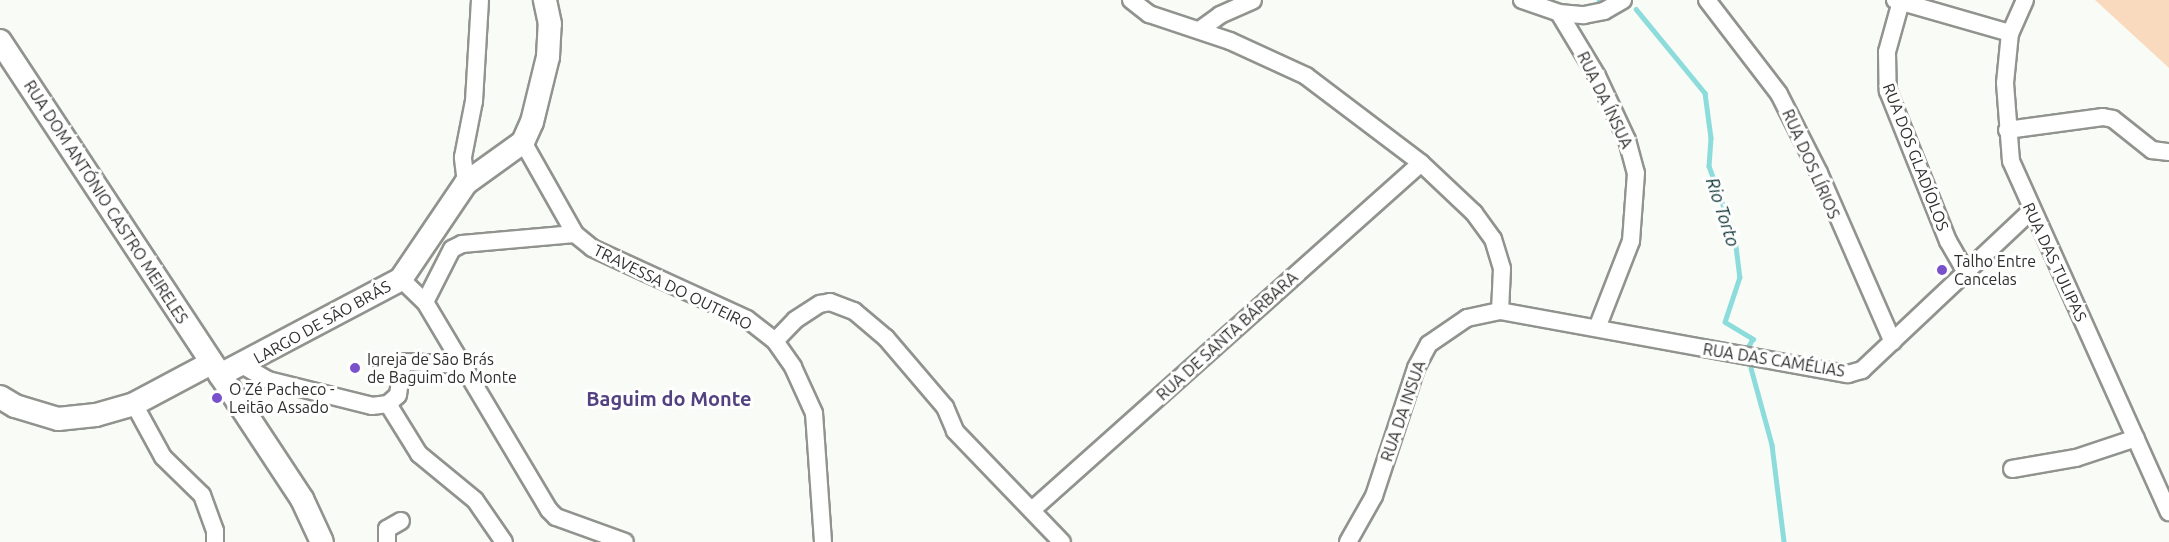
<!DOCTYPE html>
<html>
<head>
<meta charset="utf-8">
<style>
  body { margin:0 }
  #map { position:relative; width:2169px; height:542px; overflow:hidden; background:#f9fcf6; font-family:Ubuntu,sans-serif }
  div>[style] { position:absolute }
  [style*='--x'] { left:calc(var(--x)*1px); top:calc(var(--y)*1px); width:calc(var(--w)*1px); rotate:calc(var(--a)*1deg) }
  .green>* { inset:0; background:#fadabf }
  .stream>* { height:4.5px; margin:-2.25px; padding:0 2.25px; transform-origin:2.25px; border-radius:2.25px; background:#8cdcdc }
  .roads { filter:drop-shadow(2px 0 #91938e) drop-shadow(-2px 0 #91938e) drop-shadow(0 2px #91938e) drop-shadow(0 -2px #91938e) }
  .street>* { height:16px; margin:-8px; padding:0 8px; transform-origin:8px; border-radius:8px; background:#fff }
  .secondary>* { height:22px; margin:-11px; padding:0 11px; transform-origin:11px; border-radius:11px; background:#fff }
  .dots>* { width:16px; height:16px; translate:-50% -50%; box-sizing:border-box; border:3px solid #fff; border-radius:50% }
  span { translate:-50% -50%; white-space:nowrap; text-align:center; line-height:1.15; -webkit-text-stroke:6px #fff; paint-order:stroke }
  .street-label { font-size:16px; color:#2f302e }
  .poi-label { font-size:16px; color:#2f302e }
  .left { translate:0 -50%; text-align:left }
  .water-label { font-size:18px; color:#0a3233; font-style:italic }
  .quarter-label { font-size:20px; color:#534280; font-weight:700 }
</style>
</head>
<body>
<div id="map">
  <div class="green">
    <div style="clip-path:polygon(2095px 0,2169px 0,2169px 68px)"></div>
  </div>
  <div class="stream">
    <div style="--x:1599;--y:0;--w:2;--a:27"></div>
    <div style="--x:1636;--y:9;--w:109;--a:50.6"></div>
    <div style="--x:1705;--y:93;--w:45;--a:82.4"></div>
    <div style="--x:1711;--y:138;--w:28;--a:94"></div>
    <div style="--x:1709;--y:166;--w:77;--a:70.1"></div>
    <div style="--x:1735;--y:238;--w:39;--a:83"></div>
    <div style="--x:1740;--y:277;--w:47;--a:108.4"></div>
    <div style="--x:1725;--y:322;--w:33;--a:31"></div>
    <div style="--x:1753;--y:339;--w:10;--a:119"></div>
    <div style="--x:1751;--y:368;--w:80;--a:74.7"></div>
    <div style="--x:1772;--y:445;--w:98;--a:82.9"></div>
  </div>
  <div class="roads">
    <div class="street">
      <div style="--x:1131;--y:0;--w:23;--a:38"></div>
      <div style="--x:1149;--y:14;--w:85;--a:18.4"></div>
      <div style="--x:1230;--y:41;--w:84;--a:24.7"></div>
      <div style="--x:1306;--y:76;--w:144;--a:37.1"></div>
      <div style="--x:1421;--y:163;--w:73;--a:43.3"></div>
      <div style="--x:1474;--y:213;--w:32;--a:54"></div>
      <div style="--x:1493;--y:239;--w:31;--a:73"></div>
      <div style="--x:1502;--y:269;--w:42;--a:92.7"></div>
      <div style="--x:1522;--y:0;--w:39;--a:19"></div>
      <div style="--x:1559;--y:13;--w:25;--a:5"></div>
      <div style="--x:1584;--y:15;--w:20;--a:-11"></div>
      <div style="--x:1604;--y:11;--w:22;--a:-30"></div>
      <div style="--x:1707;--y:0;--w:118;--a:52.5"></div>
      <div style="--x:1779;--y:94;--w:89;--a:63.1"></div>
      <div style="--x:1819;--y:173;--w:184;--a:66.4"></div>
      <div style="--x:1895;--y:0;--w:120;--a:16"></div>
      <div style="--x:2025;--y:0;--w:36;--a:114"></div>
      <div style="--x:2010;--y:33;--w:50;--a:95.7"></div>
      <div style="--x:2005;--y:83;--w:78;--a:85.6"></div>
      <div style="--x:2011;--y:161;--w:385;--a:65.8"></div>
      <div style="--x:1900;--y:5;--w:49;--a:105.5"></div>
      <div style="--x:1887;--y:52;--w:39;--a:89"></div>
      <div style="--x:1888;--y:91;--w:162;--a:68.2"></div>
      <div style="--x:1948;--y:241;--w:34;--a:60"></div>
      <div style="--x:1559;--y:13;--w:74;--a:58.9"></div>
      <div style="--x:1597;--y:76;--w:71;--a:64.9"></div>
      <div style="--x:1627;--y:140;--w:34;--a:75"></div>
      <div style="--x:1636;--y:173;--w:68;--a:94.2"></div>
      <div style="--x:1631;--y:241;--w:93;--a:111.3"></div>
      <div style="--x:1201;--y:29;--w:24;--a:-36"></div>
      <div style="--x:1220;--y:15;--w:36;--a:-24"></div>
      <div style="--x:2007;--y:130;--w:97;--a:-7.7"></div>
      <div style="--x:2103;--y:117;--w:10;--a:11"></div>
      <div style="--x:2113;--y:119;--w:50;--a:38.5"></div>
      <div style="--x:2152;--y:150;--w:17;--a:7"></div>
      <div style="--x:523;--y:142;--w:106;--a:60.5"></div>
      <div style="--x:575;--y:234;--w:22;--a:39"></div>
      <div style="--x:592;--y:248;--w:170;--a:24.6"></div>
      <div style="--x:747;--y:319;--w:36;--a:38"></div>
      <div style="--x:775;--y:341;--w:32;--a:55"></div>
      <div style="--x:793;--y:367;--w:51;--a:65.5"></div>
      <div style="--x:814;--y:413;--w:129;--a:86"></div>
      <div style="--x:466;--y:183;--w:26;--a:-97"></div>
      <div style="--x:463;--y:157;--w:57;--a:-78.9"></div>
      <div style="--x:474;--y:101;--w:101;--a:-86.6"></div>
      <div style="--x:401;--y:279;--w:33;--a:44"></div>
      <div style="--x:425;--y:302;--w:242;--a:59.2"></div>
      <div style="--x:549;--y:510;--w:10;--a:45"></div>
      <div style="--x:556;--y:517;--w:73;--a:19.9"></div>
      <div style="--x:425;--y:302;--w:59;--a:-63"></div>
      <div style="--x:452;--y:249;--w:11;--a:-27"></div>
      <div style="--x:462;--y:244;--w:113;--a:-5.1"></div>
      <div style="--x:775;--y:341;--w:29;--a:-46"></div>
      <div style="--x:795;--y:320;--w:30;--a:-33"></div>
      <div style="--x:820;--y:304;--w:10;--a:-11"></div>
      <div style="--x:830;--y:302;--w:26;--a:21"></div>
      <div style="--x:854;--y:311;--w:42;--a:40.2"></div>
      <div style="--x:886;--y:338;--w:91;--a:49.5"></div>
      <div style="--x:945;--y:407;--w:26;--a:67"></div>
      <div style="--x:955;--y:431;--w:154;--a:46.1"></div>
      <div style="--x:242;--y:365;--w:30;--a:30"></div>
      <div style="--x:268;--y:380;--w:107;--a:14"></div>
      <div style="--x:372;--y:406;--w:16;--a:-7"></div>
      <div style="--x:388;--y:404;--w:13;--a:-42"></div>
      <div style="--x:398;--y:395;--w:28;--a:-82"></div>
      <div style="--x:402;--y:367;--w:6;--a:-51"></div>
      <div style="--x:406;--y:362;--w:56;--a:3.1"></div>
      <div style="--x:134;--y:404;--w:60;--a:61.3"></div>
      <div style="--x:163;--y:457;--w:54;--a:44.3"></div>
      <div style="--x:202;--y:495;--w:38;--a:70"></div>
      <div style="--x:215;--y:531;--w:11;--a:90"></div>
      <div style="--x:388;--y:404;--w:59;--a:58.2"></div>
      <div style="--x:419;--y:454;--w:72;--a:39.4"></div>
      <div style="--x:475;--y:500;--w:51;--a:55.4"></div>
      <div style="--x:2012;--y:469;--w:65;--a:-9.8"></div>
      <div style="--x:2076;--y:458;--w:63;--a:-18.4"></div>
      <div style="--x:1032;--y:510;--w:521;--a:-41.73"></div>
      <div style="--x:387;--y:542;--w:13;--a:-90"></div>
      <div style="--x:387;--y:529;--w:16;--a:-30"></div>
      <div style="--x:1348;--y:542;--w:53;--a:-60.5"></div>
      <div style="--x:1374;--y:496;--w:135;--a:-71.8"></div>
      <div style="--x:1416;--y:368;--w:27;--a:-62"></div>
      <div style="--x:1429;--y:344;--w:46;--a:-34.4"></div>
      <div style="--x:1467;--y:318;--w:34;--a:-12"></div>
      <div style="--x:1500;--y:311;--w:354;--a:10.3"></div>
      <div style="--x:1848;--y:374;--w:15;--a:-16"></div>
      <div style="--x:1862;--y:370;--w:233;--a:-43.3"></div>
    </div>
    <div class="secondary">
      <div style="--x:0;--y:41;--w:549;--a:56.6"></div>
      <div style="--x:302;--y:499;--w:47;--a:65.1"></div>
      <div style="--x:220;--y:375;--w:205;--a:-27.9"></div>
      <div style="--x:401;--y:279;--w:116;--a:-55.9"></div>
      <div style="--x:466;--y:183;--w:70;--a:-35.7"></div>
      <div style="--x:523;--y:142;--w:22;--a:-66"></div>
      <div style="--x:532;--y:122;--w:67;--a:-76.2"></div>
      <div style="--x:548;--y:57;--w:33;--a:-87"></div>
      <div style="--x:550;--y:24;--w:25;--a:-102"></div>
      <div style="--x:0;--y:397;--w:17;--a:31"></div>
      <div style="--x:15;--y:406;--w:45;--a:16.8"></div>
      <div style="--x:58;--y:419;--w:38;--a:-6"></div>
      <div style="--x:96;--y:415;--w:40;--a:-16"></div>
      <div style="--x:134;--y:404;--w:87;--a:-28"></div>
    </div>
  </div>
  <div class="dots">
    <div style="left:1942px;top:270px;background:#7952cb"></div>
    <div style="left:355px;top:368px;background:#7952cb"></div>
    <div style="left:217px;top:398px;background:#7952cb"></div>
  </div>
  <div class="street-label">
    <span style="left:1605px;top:100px;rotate:64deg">RUA DA ÍNSUA</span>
    <span style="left:1916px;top:157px;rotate:69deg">RUA DOS GLADÍOLOS</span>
    <span style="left:1811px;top:164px;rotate:66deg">RUA DOS LÍRIOS</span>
    <span style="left:106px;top:202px;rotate:57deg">RUA DOM ANTÓNIO CASTRO MEIRELES</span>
    <span style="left:2055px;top:262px;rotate:65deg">RUA DAS TULIPAS</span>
    <span style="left:673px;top:287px;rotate:26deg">TRAVESSA DO OUTEIRO</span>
    <span style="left:322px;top:322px;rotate:-29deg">LARGO DE SÃO BRÁS</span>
    <span style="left:1227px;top:336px;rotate:-42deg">RUA DE SANTA BÁRBARA</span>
    <span style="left:1774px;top:360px;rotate:9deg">RUA DAS CAMÉLIAS</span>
    <span style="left:1403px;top:411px;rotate:-71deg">RUA DA INSUA</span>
  </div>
  <div class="poi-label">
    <span class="left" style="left:1954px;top:270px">Talho Entre<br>Cancelas</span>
    <span class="left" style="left:367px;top:368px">Igreja de São Brás<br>de Baguim do Monte</span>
    <span class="left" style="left:229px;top:398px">O Zé Pacheco -<br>Leitão Assado</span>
  </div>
  <div class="water-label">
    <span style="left:1723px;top:212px;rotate:72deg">Rio Torto</span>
  </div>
  <div class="quarter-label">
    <span style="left:669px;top:398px">Baguim do Monte</span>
  </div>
</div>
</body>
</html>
